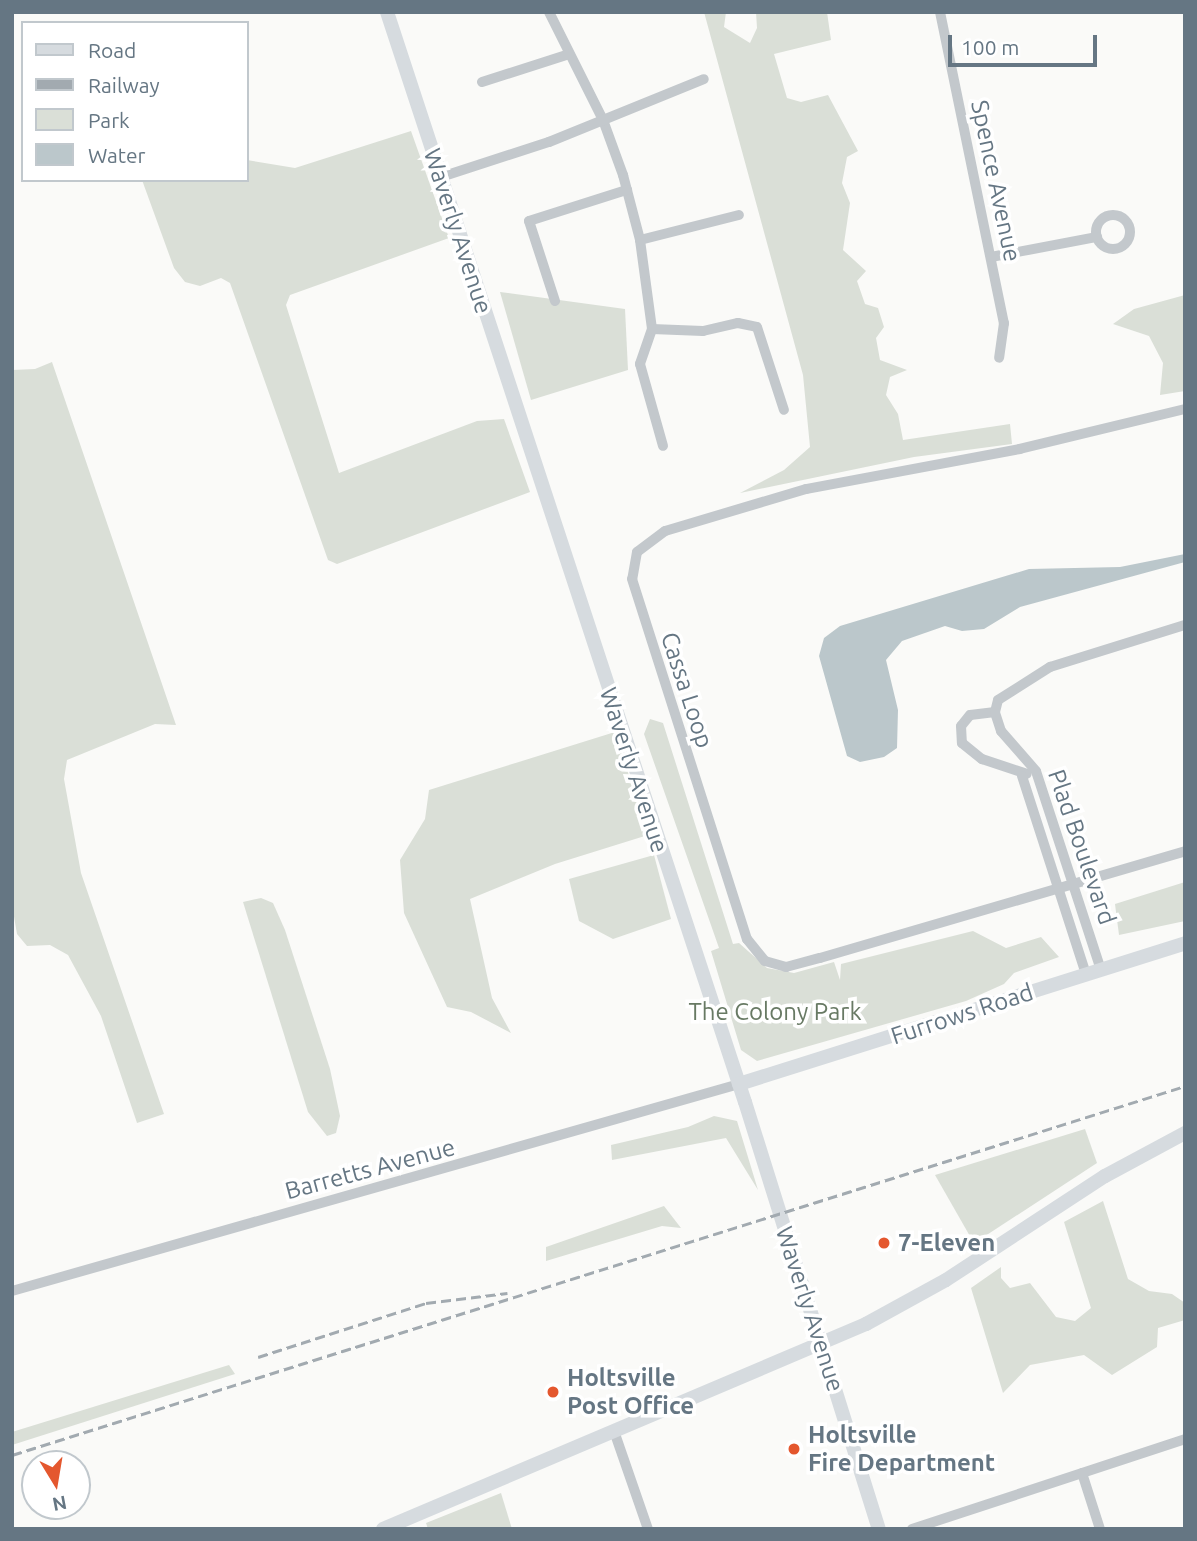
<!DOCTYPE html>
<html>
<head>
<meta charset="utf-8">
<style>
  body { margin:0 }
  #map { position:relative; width:1197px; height:1541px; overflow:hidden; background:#fafaf8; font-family:Ubuntu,sans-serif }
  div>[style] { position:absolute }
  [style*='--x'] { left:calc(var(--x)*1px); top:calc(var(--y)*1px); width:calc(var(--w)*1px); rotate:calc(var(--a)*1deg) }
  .green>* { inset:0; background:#dadfd7 }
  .water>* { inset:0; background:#bbc7cb }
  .street>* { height:10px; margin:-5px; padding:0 5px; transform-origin:5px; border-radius:5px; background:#c3c8cc }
  .street>.ring { margin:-5px; padding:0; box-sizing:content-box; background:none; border:10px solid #c3c8cc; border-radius:50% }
  .secondary>* { height:14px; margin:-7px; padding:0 7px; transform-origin:7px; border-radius:7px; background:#d6dbdf }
  .rail>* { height:2.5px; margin-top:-1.25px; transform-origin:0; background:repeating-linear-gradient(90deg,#a2aab0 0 10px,transparent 0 15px) }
  .dots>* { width:19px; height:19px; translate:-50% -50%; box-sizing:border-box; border:4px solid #fff; border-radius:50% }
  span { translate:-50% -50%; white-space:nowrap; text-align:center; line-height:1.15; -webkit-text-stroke:7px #fff; paint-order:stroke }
  .street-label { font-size:24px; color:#657683 }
  .park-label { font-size:24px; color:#687a64 }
  .poi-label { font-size:24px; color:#657683; font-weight:700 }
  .left { translate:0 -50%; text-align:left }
  .frame { position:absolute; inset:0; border:14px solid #657683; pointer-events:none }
  .legend { position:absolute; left:21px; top:21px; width:228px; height:161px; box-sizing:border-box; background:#fff; border:2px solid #c1c8cd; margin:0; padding:9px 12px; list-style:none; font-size:21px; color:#657683 }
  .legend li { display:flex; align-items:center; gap:14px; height:35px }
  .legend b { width:35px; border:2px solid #c1c8cd }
  .north { position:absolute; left:21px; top:1450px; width:70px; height:70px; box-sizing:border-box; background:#fff; border:2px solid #c1c8cd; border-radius:50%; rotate:169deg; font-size:19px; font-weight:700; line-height:28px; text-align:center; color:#657683 }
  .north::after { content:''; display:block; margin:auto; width:24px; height:32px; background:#e4572e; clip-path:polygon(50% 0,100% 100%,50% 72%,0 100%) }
  .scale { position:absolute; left:948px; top:35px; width:149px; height:32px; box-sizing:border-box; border:4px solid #657683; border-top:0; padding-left:9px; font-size:21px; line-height:24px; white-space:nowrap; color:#657683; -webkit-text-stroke:5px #fff; paint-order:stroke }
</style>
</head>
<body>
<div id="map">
  <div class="green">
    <div style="clip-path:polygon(704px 12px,726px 12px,724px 27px,750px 43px,757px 28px,756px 12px,827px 12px,831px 40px,774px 54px,787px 98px,801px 102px,828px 95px,858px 151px,847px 157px,842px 183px,850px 203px,843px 250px,866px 271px,857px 281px,865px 304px,878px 308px,884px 327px,876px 338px,880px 360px,907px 370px,890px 377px,886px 395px,898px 414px,903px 440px,1010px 424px,1012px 444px,914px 457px,740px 493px,784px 470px,810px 447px,803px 375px)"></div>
    <div style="clip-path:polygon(411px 131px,449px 238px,290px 295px,286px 305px,339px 473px,477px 421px,504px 419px,530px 492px,337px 564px,328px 560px,230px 283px,221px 278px,200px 286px,185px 282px,174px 268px,142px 180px,247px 180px,247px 160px,295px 168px)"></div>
    <div style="clip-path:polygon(500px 292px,625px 309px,628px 370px,531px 400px)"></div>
    <div style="clip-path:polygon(1185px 295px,1185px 391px,1160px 395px,1163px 363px,1149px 336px,1113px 324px,1134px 309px)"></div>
    <div style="clip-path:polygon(52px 362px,176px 725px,155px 724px,67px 760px,64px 779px,81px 873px,164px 1114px,137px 1123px,101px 1016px,68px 955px,50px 945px,27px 946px,17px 934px,12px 905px,12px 370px,35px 369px)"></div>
    <div style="clip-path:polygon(650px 719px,663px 723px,733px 944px,739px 943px,767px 968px,794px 973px,834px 962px,840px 980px,841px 964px,973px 931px,1006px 948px,1041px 937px,1059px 957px,1014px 973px,1004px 984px,966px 1001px,757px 1061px,741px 1050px,711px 951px,719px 948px,644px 734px)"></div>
    <div style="clip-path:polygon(615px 732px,648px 835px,555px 864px,470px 899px,492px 998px,511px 1033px,471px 1012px,447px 1007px,404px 913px,400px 860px,425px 819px,429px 790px)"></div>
    <div style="clip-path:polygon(654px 855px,671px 919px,613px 939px,579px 921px,569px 879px)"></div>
    <div style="clip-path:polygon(1185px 882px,1185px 921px,1119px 935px,1115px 904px)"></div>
    <div style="clip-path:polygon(261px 898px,273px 903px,285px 930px,330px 1069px,340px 1116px,336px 1133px,327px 1136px,308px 1112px,243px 902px)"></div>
    <div style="clip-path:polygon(714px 1116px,737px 1121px,758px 1190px,726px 1138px,612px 1160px,611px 1145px,688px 1127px)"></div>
    <div style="clip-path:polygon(1085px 1129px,1097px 1163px,976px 1242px,971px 1238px,935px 1175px)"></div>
    <div style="clip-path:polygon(1103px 1201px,1128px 1279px,1149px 1291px,1172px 1294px,1185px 1303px,1185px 1320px,1158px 1328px,1157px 1347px,1112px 1375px,1084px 1355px,1030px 1365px,1003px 1393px,971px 1288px,1001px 1267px,1001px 1278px,1010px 1288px,1030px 1283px,1056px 1317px,1075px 1321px,1091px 1308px,1064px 1222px)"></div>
    <div style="clip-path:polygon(664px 1206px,681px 1228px,662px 1226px,546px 1261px,546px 1247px)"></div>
    <div style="clip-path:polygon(229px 1365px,235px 1374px,12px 1445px,12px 1432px)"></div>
    <div style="clip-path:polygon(501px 1493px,512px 1529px,428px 1529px,426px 1523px)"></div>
  </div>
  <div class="water">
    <div style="clip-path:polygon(1185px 554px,1185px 562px,1020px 607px,984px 629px,962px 631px,945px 626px,902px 641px,886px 660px,898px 710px,897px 748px,884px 757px,860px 762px,847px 756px,819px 656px,824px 638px,840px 626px,1029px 569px,1120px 567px)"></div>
  </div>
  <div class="street">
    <div style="--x:549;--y:12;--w:121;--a:63.4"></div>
    <div style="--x:603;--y:120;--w:59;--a:70"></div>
    <div style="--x:623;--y:175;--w:67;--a:75.3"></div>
    <div style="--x:640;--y:240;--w:90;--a:82.3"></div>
    <div style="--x:652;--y:329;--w:37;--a:109"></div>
    <div style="--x:640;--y:364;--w:85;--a:74.3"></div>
    <div style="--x:940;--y:12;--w:318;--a:78.4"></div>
    <div style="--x:1004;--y:323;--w:35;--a:98"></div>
    <div style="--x:482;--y:82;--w:91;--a:-17.8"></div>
    <div style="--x:441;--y:177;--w:114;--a:-18"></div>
    <div style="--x:549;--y:142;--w:167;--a:-22.1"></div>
    <div class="ring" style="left:1096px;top:215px;width:24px;height:24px"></div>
    <div style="--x:640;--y:240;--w:102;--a:-14.2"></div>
    <div style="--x:991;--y:257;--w:108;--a:-10.7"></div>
    <div style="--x:555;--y:301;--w:84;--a:-108"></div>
    <div style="--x:529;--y:221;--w:103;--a:-17.6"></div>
    <div style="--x:652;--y:329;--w:51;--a:2.2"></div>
    <div style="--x:703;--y:331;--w:36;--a:-13"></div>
    <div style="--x:738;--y:323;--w:19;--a:12"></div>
    <div style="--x:757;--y:327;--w:87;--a:72"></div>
    <div style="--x:1185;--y:409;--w:170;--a:166.4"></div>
    <div style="--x:1020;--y:449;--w:218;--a:169.4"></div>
    <div style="--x:806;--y:489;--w:147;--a:163.4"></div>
    <div style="--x:665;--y:531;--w:35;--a:143"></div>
    <div style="--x:637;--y:552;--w:27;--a:100"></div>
    <div style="--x:632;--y:579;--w:378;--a:72.3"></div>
    <div style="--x:747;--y:939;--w:28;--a:51"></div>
    <div style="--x:765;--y:961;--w:22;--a:16"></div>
    <div style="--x:786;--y:967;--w:35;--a:-15"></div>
    <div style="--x:820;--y:958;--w:380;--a:-16.3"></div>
    <div style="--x:995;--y:712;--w:25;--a:173"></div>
    <div style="--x:970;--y:715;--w:14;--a:129"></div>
    <div style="--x:961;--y:726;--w:17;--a:87"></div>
    <div style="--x:962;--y:743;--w:26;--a:39"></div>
    <div style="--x:982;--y:759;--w:47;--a:18.4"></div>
    <div style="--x:1022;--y:776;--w:208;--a:72.1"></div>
    <div style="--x:1101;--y:970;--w:209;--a:-108.1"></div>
    <div style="--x:1036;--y:771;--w:53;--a:-131.2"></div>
    <div style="--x:1001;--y:731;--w:20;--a:-108"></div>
    <div style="--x:995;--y:712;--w:12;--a:-76"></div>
    <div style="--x:998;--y:700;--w:62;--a:-32.4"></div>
    <div style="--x:1050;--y:667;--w:141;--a:-17.3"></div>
    <div style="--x:12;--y:1291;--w:756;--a:-15.89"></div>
    <div style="--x:614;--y:1431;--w:104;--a:70.9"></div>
    <div style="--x:1082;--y:1473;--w:59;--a:72.2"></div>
    <div style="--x:912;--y:1529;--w:287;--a:-18.2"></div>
  </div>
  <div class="secondary">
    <div style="--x:387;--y:12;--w:1147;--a:71.82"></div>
    <div style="--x:745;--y:1102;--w:448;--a:72.6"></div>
    <div style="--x:739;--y:1084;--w:468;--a:-17.5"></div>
    <div style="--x:383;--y:1529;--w:525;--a:-23"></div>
    <div style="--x:866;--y:1324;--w:91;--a:-28.8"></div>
    <div style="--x:946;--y:1280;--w:190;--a:-33.2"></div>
    <div style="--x:1105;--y:1176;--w:91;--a:-28.3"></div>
  </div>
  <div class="rail">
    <div style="--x:258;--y:1357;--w:176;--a:-17.8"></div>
    <div style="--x:426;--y:1303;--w:82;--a:-7"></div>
    <div style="--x:12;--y:1455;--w:1230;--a:-17.46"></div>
  </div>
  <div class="dots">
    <div style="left:884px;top:1243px;background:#e4572e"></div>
    <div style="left:553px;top:1392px;background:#e4572e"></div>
    <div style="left:794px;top:1449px;background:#e4572e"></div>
  </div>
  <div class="street-label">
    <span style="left:996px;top:181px;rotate:78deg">Spence Avenue</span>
    <span style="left:458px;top:231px;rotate:72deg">Waverly Avenue</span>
    <span style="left:687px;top:690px;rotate:72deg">Cassa Loop</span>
    <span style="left:634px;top:770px;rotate:72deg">Waverly Avenue</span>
    <span style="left:1082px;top:847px;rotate:71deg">Plad Boulevard</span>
    <span style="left:962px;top:1014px;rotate:-18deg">Furrows Road</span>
    <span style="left:370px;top:1169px;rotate:-15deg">Barretts Avenue</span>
    <span style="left:810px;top:1309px;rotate:72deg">Waverly Avenue</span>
  </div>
  <div class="park-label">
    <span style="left:775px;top:1012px">The Colony Park</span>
  </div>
  <div class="poi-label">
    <span class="left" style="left:898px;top:1243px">7-Eleven</span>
    <span class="left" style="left:567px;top:1392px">Holtsville<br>Post Office</span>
    <span class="left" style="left:808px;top:1449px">Holtsville<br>Fire Department</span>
  </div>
  <div class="frame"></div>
  <ul class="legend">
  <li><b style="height:9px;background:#d6dbdf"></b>Road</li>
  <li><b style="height:9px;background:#a2aab0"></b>Railway</li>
  <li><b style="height:19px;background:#dadfd7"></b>Park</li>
  <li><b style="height:19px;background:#bbc7cb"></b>Water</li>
  </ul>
  <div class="north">N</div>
  <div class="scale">100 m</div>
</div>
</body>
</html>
